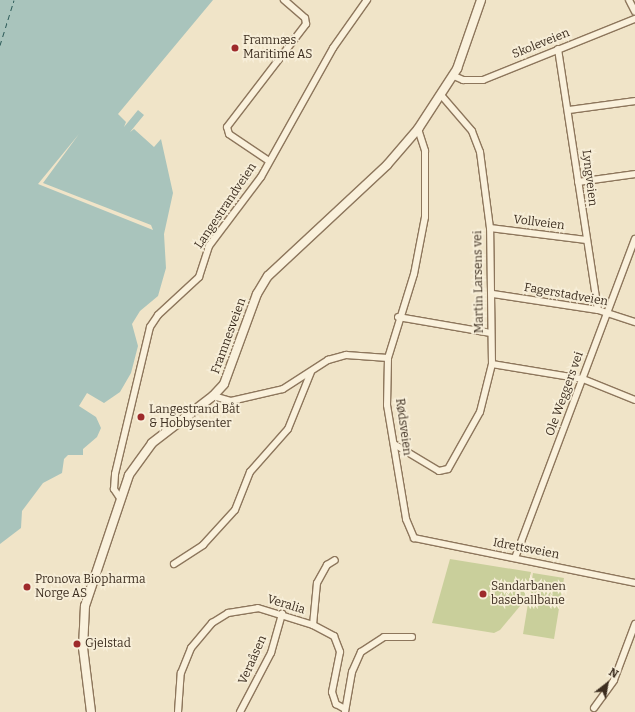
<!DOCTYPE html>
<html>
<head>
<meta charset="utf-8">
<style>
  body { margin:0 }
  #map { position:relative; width:635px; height:712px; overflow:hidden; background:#f0e4c8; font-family:Bitter,serif }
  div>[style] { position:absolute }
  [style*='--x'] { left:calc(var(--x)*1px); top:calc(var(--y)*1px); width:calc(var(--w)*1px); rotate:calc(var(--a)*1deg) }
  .green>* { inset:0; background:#c9cf9b }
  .water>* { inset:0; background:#a9c4bc }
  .pier>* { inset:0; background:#f0e4c8 }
  .ferry>* { height:1px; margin-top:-0.5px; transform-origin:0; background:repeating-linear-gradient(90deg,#2f5d5a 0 5px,transparent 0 9px) }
  .roads { filter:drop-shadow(1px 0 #8d765c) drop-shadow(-1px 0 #8d765c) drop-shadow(0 1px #8d765c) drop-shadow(0 -1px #8d765c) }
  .minor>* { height:6px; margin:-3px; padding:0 3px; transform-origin:3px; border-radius:3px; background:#faf1dc }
  .secondary>* { height:8px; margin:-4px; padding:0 4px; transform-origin:4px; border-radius:4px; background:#faf1dc }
  .dots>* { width:11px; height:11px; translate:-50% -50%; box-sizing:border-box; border:2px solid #f7eed8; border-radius:50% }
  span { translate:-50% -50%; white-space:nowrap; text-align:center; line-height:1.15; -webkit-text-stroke:3.5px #f7eed8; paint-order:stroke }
  .poi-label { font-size:12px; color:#3d2e20 }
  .left { translate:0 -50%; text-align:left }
  .street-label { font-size:12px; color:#3d2e20 }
  .north { position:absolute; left:587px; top:664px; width:40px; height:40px; -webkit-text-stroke:3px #f7eed8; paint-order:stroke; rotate:31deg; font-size:11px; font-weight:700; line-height:16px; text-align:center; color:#3d2e20 }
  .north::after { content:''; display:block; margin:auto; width:14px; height:18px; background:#3d2e20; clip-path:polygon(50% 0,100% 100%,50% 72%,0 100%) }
</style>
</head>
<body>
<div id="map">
  <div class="green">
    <div style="clip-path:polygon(450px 559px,531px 572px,525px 600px,500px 630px,494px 633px,432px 623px)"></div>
    <div style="clip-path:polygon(533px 573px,564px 578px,554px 639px,523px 634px)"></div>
  </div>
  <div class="water">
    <div style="clip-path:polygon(0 0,213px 0,118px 114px,126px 122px,124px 127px,138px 110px,144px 115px,130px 132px,134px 129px,154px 147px,161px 139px,173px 193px,164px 234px,166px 268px,158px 296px,140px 311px,132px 324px,138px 346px,131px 373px,120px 392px,104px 403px,87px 393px,79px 406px,96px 417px,101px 428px,97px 437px,83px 449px,83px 455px,68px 455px,64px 459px,62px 473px,43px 483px,22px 511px,21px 528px,0 544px)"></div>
  </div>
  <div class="pier">
    <div style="clip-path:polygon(79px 134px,43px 183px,151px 225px,153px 230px,38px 184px)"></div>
  </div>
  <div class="ferry">
    <div style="--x:0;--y:45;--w:47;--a:-72.7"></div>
  </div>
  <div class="roads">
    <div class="minor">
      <div style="--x:629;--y:0;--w:13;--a:63"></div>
      <div style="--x:558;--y:49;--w:264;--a:81.3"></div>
      <div style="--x:454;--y:76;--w:10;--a:24"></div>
      <div style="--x:463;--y:80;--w:20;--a:0"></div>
      <div style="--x:483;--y:80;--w:164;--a:-21.9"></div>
      <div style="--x:569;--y:110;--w:67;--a:-7.8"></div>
      <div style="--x:418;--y:129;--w:23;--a:72"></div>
      <div style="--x:425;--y:151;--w:66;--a:90"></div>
      <div style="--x:425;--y:217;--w:58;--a:100.9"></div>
      <div style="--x:414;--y:274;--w:88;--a:107.2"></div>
      <div style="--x:388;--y:358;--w:47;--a:91.2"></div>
      <div style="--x:387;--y:405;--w:116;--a:80.5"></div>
      <div style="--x:406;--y:519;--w:21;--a:67"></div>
      <div style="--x:414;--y:538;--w:226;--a:11.5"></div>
      <div style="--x:269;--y:161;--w:48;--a:-146"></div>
      <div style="--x:229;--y:134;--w:7;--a:-106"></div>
      <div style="--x:227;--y:127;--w:130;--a:-52.5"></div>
      <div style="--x:306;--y:24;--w:6;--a:-99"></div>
      <div style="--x:305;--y:18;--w:28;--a:-139"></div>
      <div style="--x:578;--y:182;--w:58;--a:-8"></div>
      <div style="--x:490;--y:228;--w:97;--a:7.1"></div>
      <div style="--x:493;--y:294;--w:106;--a:8.7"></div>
      <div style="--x:598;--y:310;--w:39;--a:18"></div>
      <div style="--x:398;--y:317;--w:94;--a:9.8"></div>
      <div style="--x:492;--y:364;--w:92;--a:9.4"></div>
      <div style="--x:583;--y:379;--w:56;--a:22"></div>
      <div style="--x:213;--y:396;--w:19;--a:16"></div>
      <div style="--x:231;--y:401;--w:53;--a:-13"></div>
      <div style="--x:283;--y:389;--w:54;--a:-32.8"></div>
      <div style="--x:328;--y:360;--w:19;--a:-16"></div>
      <div style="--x:346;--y:355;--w:42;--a:4.1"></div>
      <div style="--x:394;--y:444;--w:52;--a:31"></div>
      <div style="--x:439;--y:471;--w:9;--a:-13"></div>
      <div style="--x:448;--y:469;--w:65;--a:-60.7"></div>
      <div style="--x:480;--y:412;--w:49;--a:-76"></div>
      <div style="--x:492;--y:364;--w:136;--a:-90.8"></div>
      <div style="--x:490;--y:228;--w:77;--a:-97.5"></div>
      <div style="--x:480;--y:152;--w:22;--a:-111"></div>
      <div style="--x:472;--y:131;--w:48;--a:-130.7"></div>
      <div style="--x:120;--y:498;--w:11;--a:-124"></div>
      <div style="--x:114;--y:489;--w:15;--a:-86"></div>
      <div style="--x:115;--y:474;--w:151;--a:-76.6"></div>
      <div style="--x:150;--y:327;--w:14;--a:-56"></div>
      <div style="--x:158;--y:315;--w:56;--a:-42.8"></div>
      <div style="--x:199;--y:277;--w:33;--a:-72"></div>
      <div style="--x:209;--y:246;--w:86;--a:-53"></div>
      <div style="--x:261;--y:177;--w:148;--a:-60.8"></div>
      <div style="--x:333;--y:48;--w:59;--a:-54.7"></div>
      <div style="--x:515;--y:558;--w:341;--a:-69.4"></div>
      <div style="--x:174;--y:564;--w:35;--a:-33"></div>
      <div style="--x:203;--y:545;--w:47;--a:-47.6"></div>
      <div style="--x:235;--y:510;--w:41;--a:-68.5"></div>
      <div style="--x:250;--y:472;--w:57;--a:-48.5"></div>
      <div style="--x:288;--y:429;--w:61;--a:-68"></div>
      <div style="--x:313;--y:625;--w:42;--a:-84.6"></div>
      <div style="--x:317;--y:583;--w:21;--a:-61"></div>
      <div style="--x:327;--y:565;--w:9;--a:-32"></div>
      <div style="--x:594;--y:708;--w:34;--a:-54"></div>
      <div style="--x:614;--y:680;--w:60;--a:-69.4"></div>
      <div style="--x:178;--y:712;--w:39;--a:-86"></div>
      <div style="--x:181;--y:673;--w:27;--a:-68"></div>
      <div style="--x:191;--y:648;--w:33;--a:-50"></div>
      <div style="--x:212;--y:623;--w:19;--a:-32"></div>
      <div style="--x:228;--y:613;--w:30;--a:-9"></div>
      <div style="--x:258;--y:608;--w:58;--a:17.2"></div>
      <div style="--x:313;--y:625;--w:24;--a:28"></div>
      <div style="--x:334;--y:636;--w:17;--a:69"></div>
      <div style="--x:340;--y:652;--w:41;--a:101.3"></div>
      <div style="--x:332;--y:692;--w:13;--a:72"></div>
      <div style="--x:336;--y:704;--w:10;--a:29"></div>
      <div style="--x:240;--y:712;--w:67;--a:-62.3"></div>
      <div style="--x:271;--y:653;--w:41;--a:-74.2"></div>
      <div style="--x:345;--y:712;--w:41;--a:-80.1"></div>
      <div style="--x:352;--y:672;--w:22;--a:-66"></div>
      <div style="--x:361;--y:652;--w:27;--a:-33"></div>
      <div style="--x:384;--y:637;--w:28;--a:0"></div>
    </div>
    <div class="secondary">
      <div style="--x:91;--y:712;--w:64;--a:-97.1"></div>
      <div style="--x:83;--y:648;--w:42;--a:-87.3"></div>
      <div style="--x:85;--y:606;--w:138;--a:-71.4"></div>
      <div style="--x:129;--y:475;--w:39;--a:-54"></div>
      <div style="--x:152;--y:443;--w:77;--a:-37.6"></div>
      <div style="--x:213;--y:396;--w:16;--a:-47"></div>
      <div style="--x:224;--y:384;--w:96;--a:-69.9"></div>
      <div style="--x:257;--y:294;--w:21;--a:-59"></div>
      <div style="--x:268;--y:276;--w:163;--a:-43"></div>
      <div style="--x:387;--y:165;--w:48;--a:-49.3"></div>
      <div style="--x:418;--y:129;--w:72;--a:-57"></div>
      <div style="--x:457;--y:69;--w:73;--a:-70.8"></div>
    </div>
  </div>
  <div class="dots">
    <div style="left:235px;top:48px;background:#9e2a2b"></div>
    <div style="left:141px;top:417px;background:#9e2a2b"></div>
    <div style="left:27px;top:587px;background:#9e2a2b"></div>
    <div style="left:483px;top:594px;background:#9e2a2b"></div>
    <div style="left:77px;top:644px;background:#9e2a2b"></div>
  </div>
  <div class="poi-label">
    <span class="left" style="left:243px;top:48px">Framnæs<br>Maritime AS</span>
    <span class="left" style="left:149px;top:417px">Langestrand Båt<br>&amp; Hobbysenter</span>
    <span class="left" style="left:35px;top:587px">Pronova Biopharma<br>Norge AS</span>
    <span class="left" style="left:491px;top:594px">Sandarbanen<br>baseballbane</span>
    <span class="left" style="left:85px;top:644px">Gjelstad</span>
  </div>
  <div class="street-label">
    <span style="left:541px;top:44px;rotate:-22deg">Skoleveien</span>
    <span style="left:589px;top:178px;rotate:83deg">Lyngveien</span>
    <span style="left:226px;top:206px;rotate:-56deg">Langestrandveien</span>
    <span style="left:539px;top:223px;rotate:7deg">Vollveien</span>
    <span style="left:479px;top:282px;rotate:-91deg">Martin Larsens vei</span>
    <span style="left:566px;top:295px;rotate:10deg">Fagerstadveien</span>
    <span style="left:229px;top:336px;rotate:-70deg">Framnesveien</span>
    <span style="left:565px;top:394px;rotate:-70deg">Ole Weggers vei</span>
    <span style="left:403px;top:427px;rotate:82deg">Rødsveien</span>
    <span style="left:526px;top:549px;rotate:11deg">Idrettsveien</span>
    <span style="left:286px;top:605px;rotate:17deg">Veralia</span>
    <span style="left:253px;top:660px;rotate:-66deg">Veraåsen</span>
  </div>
  <div class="north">N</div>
</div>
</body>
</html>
